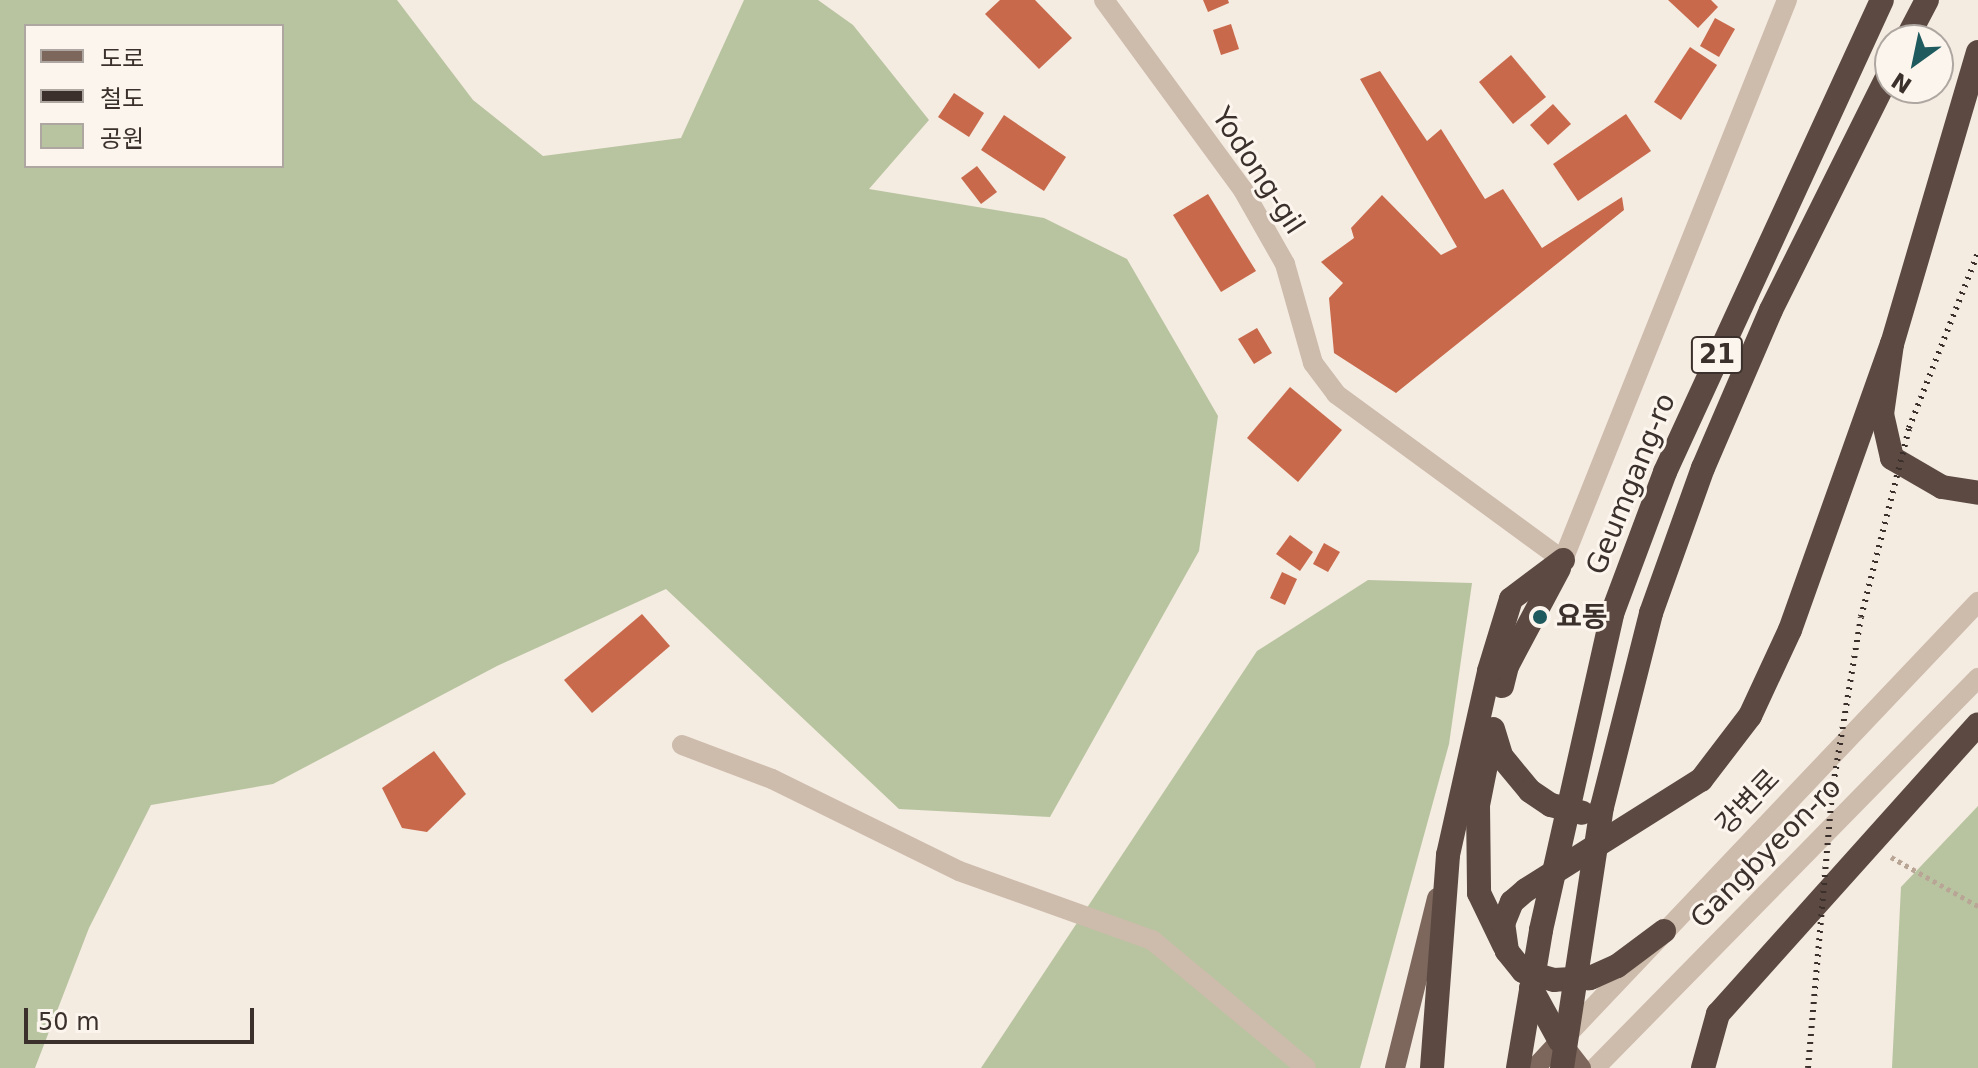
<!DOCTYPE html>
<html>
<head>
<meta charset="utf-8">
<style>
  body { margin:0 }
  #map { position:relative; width:1978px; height:1068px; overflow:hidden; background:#f4ebe1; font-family:"DejaVu Sans","Noto Sans KR",sans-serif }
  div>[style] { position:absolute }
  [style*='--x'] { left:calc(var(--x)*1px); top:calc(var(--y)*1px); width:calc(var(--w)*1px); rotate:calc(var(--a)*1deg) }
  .green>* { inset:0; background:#b8c4a0 }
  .building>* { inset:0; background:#c8694b }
  .path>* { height:5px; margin-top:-2.5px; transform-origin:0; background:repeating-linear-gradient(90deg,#b9a596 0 4px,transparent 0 8px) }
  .minor>* { height:20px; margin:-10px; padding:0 10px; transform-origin:10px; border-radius:10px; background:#cdbbac }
  .major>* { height:20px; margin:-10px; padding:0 10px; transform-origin:10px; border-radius:10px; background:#7d675c }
  .highway>* { height:24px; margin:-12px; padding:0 12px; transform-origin:12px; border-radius:12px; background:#5c4a42 }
  .rail>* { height:6px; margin-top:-3px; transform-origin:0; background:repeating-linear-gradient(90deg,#3b302b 0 2px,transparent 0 8px) }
  .dots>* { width:22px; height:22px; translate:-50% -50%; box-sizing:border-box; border:4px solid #fbf5ee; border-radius:50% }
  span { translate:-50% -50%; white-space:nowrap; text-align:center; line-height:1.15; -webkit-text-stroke:6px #fbf5ee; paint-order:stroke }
  .shield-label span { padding:2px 6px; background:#fbf5ee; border:2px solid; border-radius:6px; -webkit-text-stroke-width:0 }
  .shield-label { font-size:26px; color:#3b302b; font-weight:700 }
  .street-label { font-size:28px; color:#3b302b }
  .poi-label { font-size:28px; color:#3b302b; font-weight:700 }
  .left { translate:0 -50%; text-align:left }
  .legend { position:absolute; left:24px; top:24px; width:260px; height:144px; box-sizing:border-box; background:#fbf5ee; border:2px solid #aea6a0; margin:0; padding:10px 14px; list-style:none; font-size:24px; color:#3b302b }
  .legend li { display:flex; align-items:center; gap:16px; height:40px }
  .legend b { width:40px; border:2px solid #aea6a0 }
  .north { position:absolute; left:1874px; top:24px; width:80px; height:80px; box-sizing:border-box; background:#fbf5ee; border:2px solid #aea6a0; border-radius:50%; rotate:213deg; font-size:22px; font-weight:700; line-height:32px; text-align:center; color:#3b302b }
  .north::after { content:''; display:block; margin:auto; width:28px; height:36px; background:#1f5a5e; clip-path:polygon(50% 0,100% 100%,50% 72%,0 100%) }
  .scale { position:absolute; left:24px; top:1008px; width:230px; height:36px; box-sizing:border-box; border:4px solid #3b302b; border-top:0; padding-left:10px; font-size:24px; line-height:28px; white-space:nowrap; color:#3b302b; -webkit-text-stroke:6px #fbf5ee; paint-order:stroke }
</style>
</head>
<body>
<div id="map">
  <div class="green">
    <div style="clip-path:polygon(evenodd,0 0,397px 0,473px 100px,543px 156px,681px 138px,744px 0,818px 0,853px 25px,929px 120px,869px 189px,1044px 218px,1127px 259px,1218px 416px,1199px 551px,1050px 817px,899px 809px,666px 589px,497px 666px,273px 784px,151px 805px,89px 928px,35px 1068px,0 1068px,0 0,282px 26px,282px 166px,26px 166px,26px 26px,282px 26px)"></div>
    <div style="clip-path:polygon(1368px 580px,1472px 583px,1449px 744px,1360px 1068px,981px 1068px,1257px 651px)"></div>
    <div style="clip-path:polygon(1978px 806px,1978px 1068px,1892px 1068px,1901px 887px)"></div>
  </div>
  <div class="building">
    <div style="clip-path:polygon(1000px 0,1035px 0,1072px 38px,1039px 69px,985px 14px)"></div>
    <div style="clip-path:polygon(1203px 0,1228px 0,1229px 3px,1208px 12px)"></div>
    <div style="clip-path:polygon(1668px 0,1711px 0,1718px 7px,1698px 28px)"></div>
    <div style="clip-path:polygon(1715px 18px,1735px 29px,1719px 57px,1700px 46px)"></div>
    <div style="clip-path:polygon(1231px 24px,1239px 49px,1221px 55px,1213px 30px)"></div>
    <div style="clip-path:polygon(1690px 47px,1717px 65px,1681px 120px,1654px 102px)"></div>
    <div style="clip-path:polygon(1511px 55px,1546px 97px,1513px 124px,1479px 82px)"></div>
    <div style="clip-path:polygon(1380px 71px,1427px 141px,1441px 129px,1485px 199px,1503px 189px,1542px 248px,1622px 197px,1624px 210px,1396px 393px,1334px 353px,1329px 298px,1343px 283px,1321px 262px,1354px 238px,1351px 228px,1382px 195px,1441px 255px,1457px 247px,1360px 79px)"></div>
    <div style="clip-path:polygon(954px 93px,984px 113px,969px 137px,938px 117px)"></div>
    <div style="clip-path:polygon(1553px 104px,1571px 124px,1548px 145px,1530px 125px)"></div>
    <div style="clip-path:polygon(1626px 114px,1651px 151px,1578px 201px,1553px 164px)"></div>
    <div style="clip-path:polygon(1004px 115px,1066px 157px,1044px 191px,981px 150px)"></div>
    <div style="clip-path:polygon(977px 166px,997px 192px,981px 204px,961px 178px)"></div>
    <div style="clip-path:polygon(1208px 194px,1256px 271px,1221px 292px,1173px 215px)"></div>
    <div style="clip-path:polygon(1257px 328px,1272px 353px,1254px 364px,1238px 339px)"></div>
    <div style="clip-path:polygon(1290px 387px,1342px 430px,1298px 482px,1247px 438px)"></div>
    <div style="clip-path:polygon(1290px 535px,1313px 552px,1300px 571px,1276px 554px)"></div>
    <div style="clip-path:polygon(1324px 543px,1340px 552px,1328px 572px,1313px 564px)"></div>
    <div style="clip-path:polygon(1282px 572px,1297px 579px,1285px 605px,1270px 598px)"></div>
    <div style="clip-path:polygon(642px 614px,670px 646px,592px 713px,564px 680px)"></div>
    <div style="clip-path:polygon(434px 751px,466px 794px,427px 832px,402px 828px,382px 788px)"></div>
  </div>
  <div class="path">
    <div style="--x:1891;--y:857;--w:100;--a:29.4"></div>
  </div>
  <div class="minor">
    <div style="--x:1104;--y:0;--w:235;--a:53.8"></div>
    <div style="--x:1243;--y:190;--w:85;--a:60.4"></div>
    <div style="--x:1285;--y:264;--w:103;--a:74.2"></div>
    <div style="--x:1313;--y:363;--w:39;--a:53"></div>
    <div style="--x:1336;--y:394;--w:281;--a:36.2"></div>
    <div style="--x:1563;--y:560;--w:603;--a:-68.2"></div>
    <div style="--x:682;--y:745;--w:96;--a:20.7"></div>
    <div style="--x:772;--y:779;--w:208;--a:26.2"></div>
    <div style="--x:959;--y:871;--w:205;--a:19.7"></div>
    <div style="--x:1152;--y:940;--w:200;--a:39.7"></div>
    <div style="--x:1565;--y:1037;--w:600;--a:-46.49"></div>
    <div style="--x:1595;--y:1068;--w:547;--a:-45.52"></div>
  </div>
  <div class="major">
    <div style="--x:1395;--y:1068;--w:175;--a:-76.1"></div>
    <div style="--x:1535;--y:1068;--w:37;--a:-47"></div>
    <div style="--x:1560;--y:1041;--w:34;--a:52"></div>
  </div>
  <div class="highway">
    <div style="--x:1906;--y:40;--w:45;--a:-62.3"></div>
    <div style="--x:1978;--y:52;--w:304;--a:106.4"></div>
    <div style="--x:1892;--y:344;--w:71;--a:98.1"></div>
    <div style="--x:1882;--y:414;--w:45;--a:77.2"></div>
    <div style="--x:1892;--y:458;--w:58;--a:30.1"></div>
    <div style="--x:1942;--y:487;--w:36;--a:9"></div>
    <div style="--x:1502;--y:686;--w:21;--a:-76"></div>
    <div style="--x:1507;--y:666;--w:111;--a:-62"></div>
    <div style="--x:1493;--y:729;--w:28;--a:73"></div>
    <div style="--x:1501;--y:756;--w:45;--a:50.4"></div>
    <div style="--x:1530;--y:791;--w:25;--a:34"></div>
    <div style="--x:1551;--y:805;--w:32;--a:14"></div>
    <div style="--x:1490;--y:745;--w:61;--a:101.3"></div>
    <div style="--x:1478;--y:805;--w:88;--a:89.3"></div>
    <div style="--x:1479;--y:893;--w:58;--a:64.3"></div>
    <div style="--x:1664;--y:931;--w:59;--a:143.3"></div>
    <div style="--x:1617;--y:966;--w:30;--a:156"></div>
    <div style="--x:1590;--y:978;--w:36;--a:177"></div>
    <div style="--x:1554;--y:980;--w:32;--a:-164"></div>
    <div style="--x:1523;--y:971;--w:26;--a:-129"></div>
    <div style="--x:1507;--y:951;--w:27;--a:-98"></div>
    <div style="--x:1503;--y:924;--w:24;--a:-68"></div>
    <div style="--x:1512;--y:902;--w:18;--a:-41"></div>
    <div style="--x:1526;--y:890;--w:207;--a:-32.2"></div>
    <div style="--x:1701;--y:780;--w:81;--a:-52.6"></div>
    <div style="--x:1750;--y:716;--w:95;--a:-65.1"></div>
    <div style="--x:1790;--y:630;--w:304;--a:-70.4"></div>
    <div style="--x:1531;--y:988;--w:60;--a:61.3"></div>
    <div style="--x:1432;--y:1068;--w:214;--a:-85.7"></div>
    <div style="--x:1448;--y:855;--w:189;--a:-77.4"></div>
    <div style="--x:1489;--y:671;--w:75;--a:-73"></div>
    <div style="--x:1511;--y:599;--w:65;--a:-36.9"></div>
    <div style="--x:1518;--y:1068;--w:140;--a:-80.5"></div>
    <div style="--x:1541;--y:930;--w:324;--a:-77.3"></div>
    <div style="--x:1612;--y:614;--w:152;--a:-69.5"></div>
    <div style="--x:1665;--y:472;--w:519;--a:-65.31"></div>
    <div style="--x:1562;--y:1068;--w:264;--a:-81.3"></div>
    <div style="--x:1602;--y:807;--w:200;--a:-75.8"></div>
    <div style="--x:1651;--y:613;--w:154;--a:-70.3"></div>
    <div style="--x:1703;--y:468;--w:172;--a:-66.7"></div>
    <div style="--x:1771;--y:310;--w:267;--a:-63.5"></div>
    <div style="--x:1703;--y:1068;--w:56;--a:-74.5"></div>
    <div style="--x:1718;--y:1014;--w:389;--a:-48.1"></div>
  </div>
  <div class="rail">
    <div style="--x:1808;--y:1068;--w:277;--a:-85"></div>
    <div style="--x:1832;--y:792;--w:177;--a:-80.6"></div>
    <div style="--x:1861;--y:617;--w:195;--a:-75.7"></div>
    <div style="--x:1909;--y:428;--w:188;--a:-68.5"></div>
  </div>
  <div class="dots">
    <div style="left:1540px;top:617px;background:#1f5a5e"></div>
  </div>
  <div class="shield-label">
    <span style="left:1717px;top:355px">21</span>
  </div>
  <div class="street-label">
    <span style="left:1258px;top:171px;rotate:57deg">Yodong-gil</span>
    <span style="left:1631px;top:484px;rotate:-68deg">Geumgang-ro</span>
    <span style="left:1748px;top:802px;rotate:-46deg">강변로</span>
    <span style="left:1766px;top:853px;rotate:-45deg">Gangbyeon-ro</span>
  </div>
  <div class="poi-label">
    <span class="left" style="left:1556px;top:617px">요동</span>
  </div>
  <ul class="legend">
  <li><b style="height:10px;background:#7d675c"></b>도로</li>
  <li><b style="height:10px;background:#3b302b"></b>철도</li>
  <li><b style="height:22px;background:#b8c4a0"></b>공원</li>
  </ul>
  <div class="north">N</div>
  <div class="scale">50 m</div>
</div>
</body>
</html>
